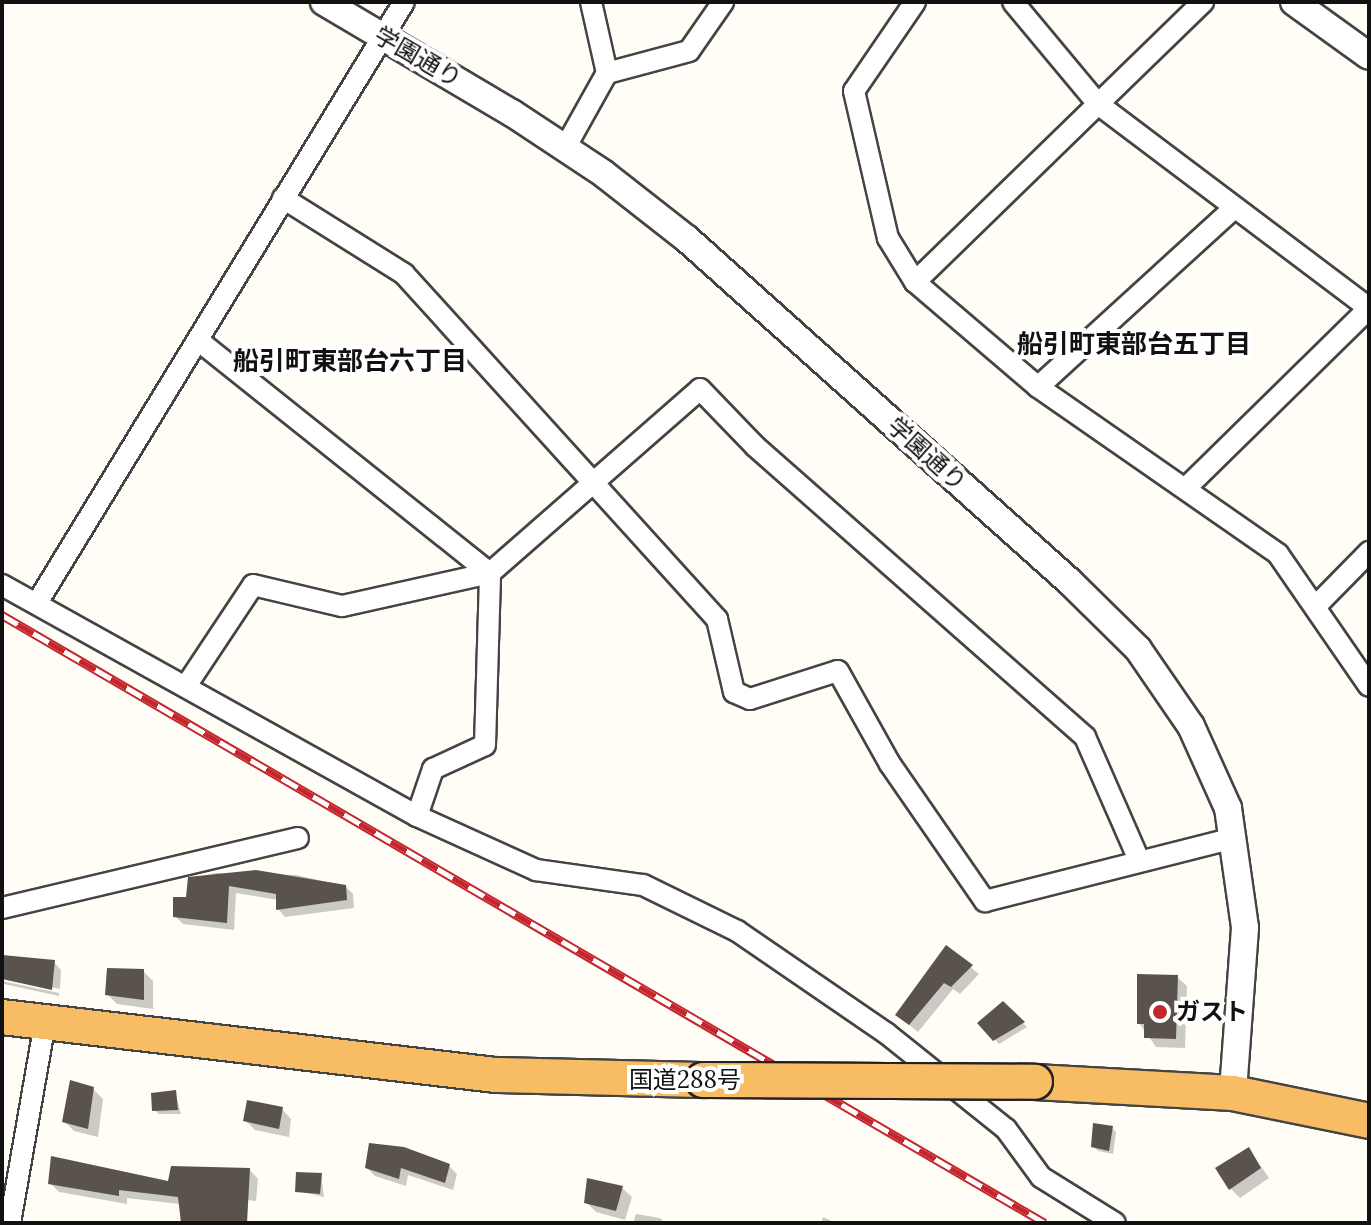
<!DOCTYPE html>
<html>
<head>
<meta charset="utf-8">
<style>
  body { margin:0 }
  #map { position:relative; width:1371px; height:1225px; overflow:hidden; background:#fffdf5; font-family:Lora,"Noto Sans JP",serif }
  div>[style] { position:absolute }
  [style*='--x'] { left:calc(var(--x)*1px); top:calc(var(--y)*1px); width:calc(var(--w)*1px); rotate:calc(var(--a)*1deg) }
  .shadow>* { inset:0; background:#0003 }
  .building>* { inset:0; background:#5a524d }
  .roads { filter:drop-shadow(2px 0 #444) drop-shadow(-2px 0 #444) drop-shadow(0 2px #444) drop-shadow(0 -2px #444) }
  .minor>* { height:20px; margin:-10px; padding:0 10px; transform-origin:10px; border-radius:10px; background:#fff }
  .tertiary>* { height:26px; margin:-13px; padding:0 13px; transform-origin:13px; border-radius:13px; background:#fff }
  .trunk>* { height:34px; margin:-17px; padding:0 17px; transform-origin:17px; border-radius:17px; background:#f7bc64 }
  .rail>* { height:9px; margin-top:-4.5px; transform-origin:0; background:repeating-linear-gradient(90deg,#fff 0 18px,#c4262e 0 36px); box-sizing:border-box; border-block:2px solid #c4262e }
  .bridges { filter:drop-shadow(2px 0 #222) drop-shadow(-2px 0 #222) drop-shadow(0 2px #222) drop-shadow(0 -2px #222) }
  .trunk-bridge>* { height:34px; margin:-17px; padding:0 17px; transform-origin:17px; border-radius:17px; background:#f7bc64 }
  .dots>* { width:22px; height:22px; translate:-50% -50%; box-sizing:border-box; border:4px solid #fff; border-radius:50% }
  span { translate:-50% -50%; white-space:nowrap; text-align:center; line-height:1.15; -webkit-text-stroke:8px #fff; paint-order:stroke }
  .street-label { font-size:24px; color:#111 }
  .poi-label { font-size:24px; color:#111; font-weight:700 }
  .left { translate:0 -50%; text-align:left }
  .neighbourhood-label { font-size:26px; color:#111; font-weight:700 }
  .frame { position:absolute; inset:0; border:4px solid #111; pointer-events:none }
</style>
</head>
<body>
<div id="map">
  <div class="shadow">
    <div style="clip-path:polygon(216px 873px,296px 875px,345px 886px,353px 894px,354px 908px,285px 917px,278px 909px,278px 900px,236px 893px,234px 930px,183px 924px,175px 916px,188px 899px,190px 879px)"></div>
    <div style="clip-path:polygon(947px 948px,979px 974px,960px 994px,953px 989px,918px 1032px,897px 1015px)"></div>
    <div style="clip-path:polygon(2px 955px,54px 962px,61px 970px,60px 989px,2px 977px)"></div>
    <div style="clip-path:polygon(143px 971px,153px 981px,153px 1009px,117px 1004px,107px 994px)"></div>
    <div style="clip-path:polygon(1177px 977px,1187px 986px,1185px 1048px,1156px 1047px,1139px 1023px)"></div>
    <div style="clip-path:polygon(2px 981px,59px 993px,59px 996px,4px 984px)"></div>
    <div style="clip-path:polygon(1003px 1004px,1027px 1027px,999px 1044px,980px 1023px)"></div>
    <div style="clip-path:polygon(93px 1089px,103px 1099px,98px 1137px,74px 1131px,64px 1121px)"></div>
    <div style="clip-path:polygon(175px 1092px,181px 1114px,159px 1114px,154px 1110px)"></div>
    <div style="clip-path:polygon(282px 1109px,291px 1119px,289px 1137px,255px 1130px,245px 1120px)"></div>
    <div style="clip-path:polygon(1112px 1128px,1116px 1132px,1113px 1154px,1098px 1151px,1093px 1146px)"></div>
    <div style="clip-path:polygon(1249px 1149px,1269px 1178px,1240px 1198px,1230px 1188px)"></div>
    <div style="clip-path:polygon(449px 1166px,457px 1174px,453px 1190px,408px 1175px,406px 1186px,375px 1176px,367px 1168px)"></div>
    <div style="clip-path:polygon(249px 1169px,258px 1179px,256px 1201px,231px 1198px,228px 1223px,183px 1223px,179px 1204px,127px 1198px,127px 1204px,59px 1192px,50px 1183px,169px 1184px)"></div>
    <div style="clip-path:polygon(321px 1175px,324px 1197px,297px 1191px)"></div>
    <div style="clip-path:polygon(622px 1188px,632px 1197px,625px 1220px,596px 1212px,586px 1202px)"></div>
    <div style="clip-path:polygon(636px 1214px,660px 1218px,665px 1223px,633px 1223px)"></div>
    <div style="clip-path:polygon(823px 1217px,836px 1223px,821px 1223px)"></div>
  </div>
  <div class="building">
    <div style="clip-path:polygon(256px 870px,346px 885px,347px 900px,276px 910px,276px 894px,229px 886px,227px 923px,173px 917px,173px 897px,186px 897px,188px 877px)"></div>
    <div style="clip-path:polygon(946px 945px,973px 965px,951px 987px,944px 983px,909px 1025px,895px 1015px)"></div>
    <div style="clip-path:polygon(2px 955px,55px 960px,52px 990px,2px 979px)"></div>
    <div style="clip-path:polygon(107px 968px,144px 969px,144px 1000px,105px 995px)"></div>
    <div style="clip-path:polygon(1137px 974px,1178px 975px,1176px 1039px,1144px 1038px,1144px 1024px,1137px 1024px)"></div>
    <div style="clip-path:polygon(1003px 1001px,1025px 1022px,993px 1041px,977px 1023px)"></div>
    <div style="clip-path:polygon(70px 1080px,94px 1087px,88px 1129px,62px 1122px)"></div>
    <div style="clip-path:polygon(176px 1090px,178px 1110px,152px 1111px,151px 1093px)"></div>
    <div style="clip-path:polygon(247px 1100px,283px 1107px,279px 1129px,243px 1121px)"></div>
    <div style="clip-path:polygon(1093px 1123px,1113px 1126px,1109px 1151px,1091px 1147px)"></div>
    <div style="clip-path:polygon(369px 1143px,404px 1147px,450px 1164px,445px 1183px,401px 1168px,399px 1179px,365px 1168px)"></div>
    <div style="clip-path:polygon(1249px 1147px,1261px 1168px,1229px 1190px,1215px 1168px)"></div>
    <div style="clip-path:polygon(51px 1156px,168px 1181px,171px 1166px,250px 1168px,247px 1223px,181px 1223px,178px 1197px,119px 1190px,119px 1196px,48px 1184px)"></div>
    <div style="clip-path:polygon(296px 1172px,322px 1173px,320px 1194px,295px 1192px)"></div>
    <div style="clip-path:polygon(587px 1178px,623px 1186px,616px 1211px,584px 1203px)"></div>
  </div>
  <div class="roads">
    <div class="minor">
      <div style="--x:591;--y:2;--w:73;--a:77.3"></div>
      <div style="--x:607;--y:73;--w:85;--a:-15"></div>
      <div style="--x:689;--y:51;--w:60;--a:-55.2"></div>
      <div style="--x:915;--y:2;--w:108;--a:124.4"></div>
      <div style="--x:854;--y:91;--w:151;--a:77"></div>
      <div style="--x:888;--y:238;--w:52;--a:58.5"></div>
      <div style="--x:915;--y:282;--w:162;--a:40.5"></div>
      <div style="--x:1038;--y:387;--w:292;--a:34.8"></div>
      <div style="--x:1278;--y:554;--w:160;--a:55.4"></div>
      <div style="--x:1013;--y:2;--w:133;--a:50.2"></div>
      <div style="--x:1098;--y:104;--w:339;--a:37"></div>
      <div style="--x:565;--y:148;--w:86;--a:-60.8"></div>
      <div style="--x:283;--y:198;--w:143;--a:32.1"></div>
      <div style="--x:404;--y:274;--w:466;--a:47.8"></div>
      <div style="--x:717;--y:619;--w:75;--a:76.9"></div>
      <div style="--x:734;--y:692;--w:17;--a:24"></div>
      <div style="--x:750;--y:699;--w:92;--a:-17.7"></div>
      <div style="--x:838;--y:671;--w:107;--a:60.8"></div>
      <div style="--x:890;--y:764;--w:167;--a:55.3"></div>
      <div style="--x:985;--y:901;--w:257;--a:-14.2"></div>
      <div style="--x:915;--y:282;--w:402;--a:-44.2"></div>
      <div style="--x:199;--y:341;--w:372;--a:38.6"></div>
      <div style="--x:1038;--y:387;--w:265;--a:-42.4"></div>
      <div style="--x:1187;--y:487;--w:255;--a:-44.5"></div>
      <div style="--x:2;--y:585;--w:475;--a:29.1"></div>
      <div style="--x:417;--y:816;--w:131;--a:24.4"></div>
      <div style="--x:536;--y:870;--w:108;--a:8"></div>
      <div style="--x:643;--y:885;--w:105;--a:26.1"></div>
      <div style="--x:737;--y:931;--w:181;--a:34.4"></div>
      <div style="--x:886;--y:1033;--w:154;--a:38.7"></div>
      <div style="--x:1006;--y:1129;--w:59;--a:53.9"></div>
      <div style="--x:1041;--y:1177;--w:87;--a:31.9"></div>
      <div style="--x:37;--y:603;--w:704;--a:-58.59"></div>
      <div style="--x:1316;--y:606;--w:76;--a:-45.5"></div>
      <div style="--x:186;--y:686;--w:121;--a:-56.4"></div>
      <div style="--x:253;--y:585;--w:91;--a:13.3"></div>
      <div style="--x:342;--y:606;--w:152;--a:-12.6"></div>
      <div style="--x:490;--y:573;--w:279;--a:-41.2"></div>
      <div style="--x:700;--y:389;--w:79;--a:46"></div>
      <div style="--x:755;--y:446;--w:440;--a:41.4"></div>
      <div style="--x:1085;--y:737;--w:132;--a:66.3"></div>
      <div style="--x:417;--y:816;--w:50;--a:-71.2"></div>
      <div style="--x:433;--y:769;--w:57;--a:-24.8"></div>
      <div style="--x:485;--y:745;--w:172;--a:-88.3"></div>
      <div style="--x:2;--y:908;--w:304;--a:-13.3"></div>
      <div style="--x:10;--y:1223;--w:203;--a:-80.1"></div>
    </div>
    <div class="tertiary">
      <div style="--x:324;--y:2;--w:218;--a:30.6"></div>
      <div style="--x:512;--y:113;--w:110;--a:33.5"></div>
      <div style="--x:604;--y:174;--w:105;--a:38.1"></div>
      <div style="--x:687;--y:239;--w:513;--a:41.84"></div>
      <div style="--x:1069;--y:581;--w:97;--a:44.6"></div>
      <div style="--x:1138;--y:649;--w:93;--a:55.5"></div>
      <div style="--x:1191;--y:726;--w:90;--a:65.7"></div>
      <div style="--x:1228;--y:808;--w:121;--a:81.9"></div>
      <div style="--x:1245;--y:928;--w:165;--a:94.2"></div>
      <div style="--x:1294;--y:2;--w:92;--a:35.8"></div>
    </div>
    <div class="trunk">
      <div style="--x:2;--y:1017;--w:496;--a:6.7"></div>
      <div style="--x:495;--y:1075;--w:208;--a:1.4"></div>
      <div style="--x:1035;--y:1082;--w:198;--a:3.2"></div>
      <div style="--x:1233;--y:1093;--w:139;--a:11.6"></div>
    </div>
  </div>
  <div class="rail">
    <div style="--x:2;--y:615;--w:1207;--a:30.24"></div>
  </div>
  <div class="bridges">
    <div class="trunk-bridge">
      <div style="--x:703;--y:1080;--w:332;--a:0.3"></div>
    </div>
  </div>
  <div class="dots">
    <div style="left:1160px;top:1012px;background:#c4262e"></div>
  </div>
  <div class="street-label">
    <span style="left:418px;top:57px;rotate:30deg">学園通り</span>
    <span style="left:927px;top:454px;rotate:42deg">学園通り</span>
    <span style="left:685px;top:1080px">国道288号</span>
  </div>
  <div class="poi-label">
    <span class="left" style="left:1176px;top:1012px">ガスト</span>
  </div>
  <div class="neighbourhood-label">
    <span style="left:1134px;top:344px">船引町東部台五丁目</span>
    <span style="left:350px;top:361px">船引町東部台六丁目</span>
  </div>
  <div class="frame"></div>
</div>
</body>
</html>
